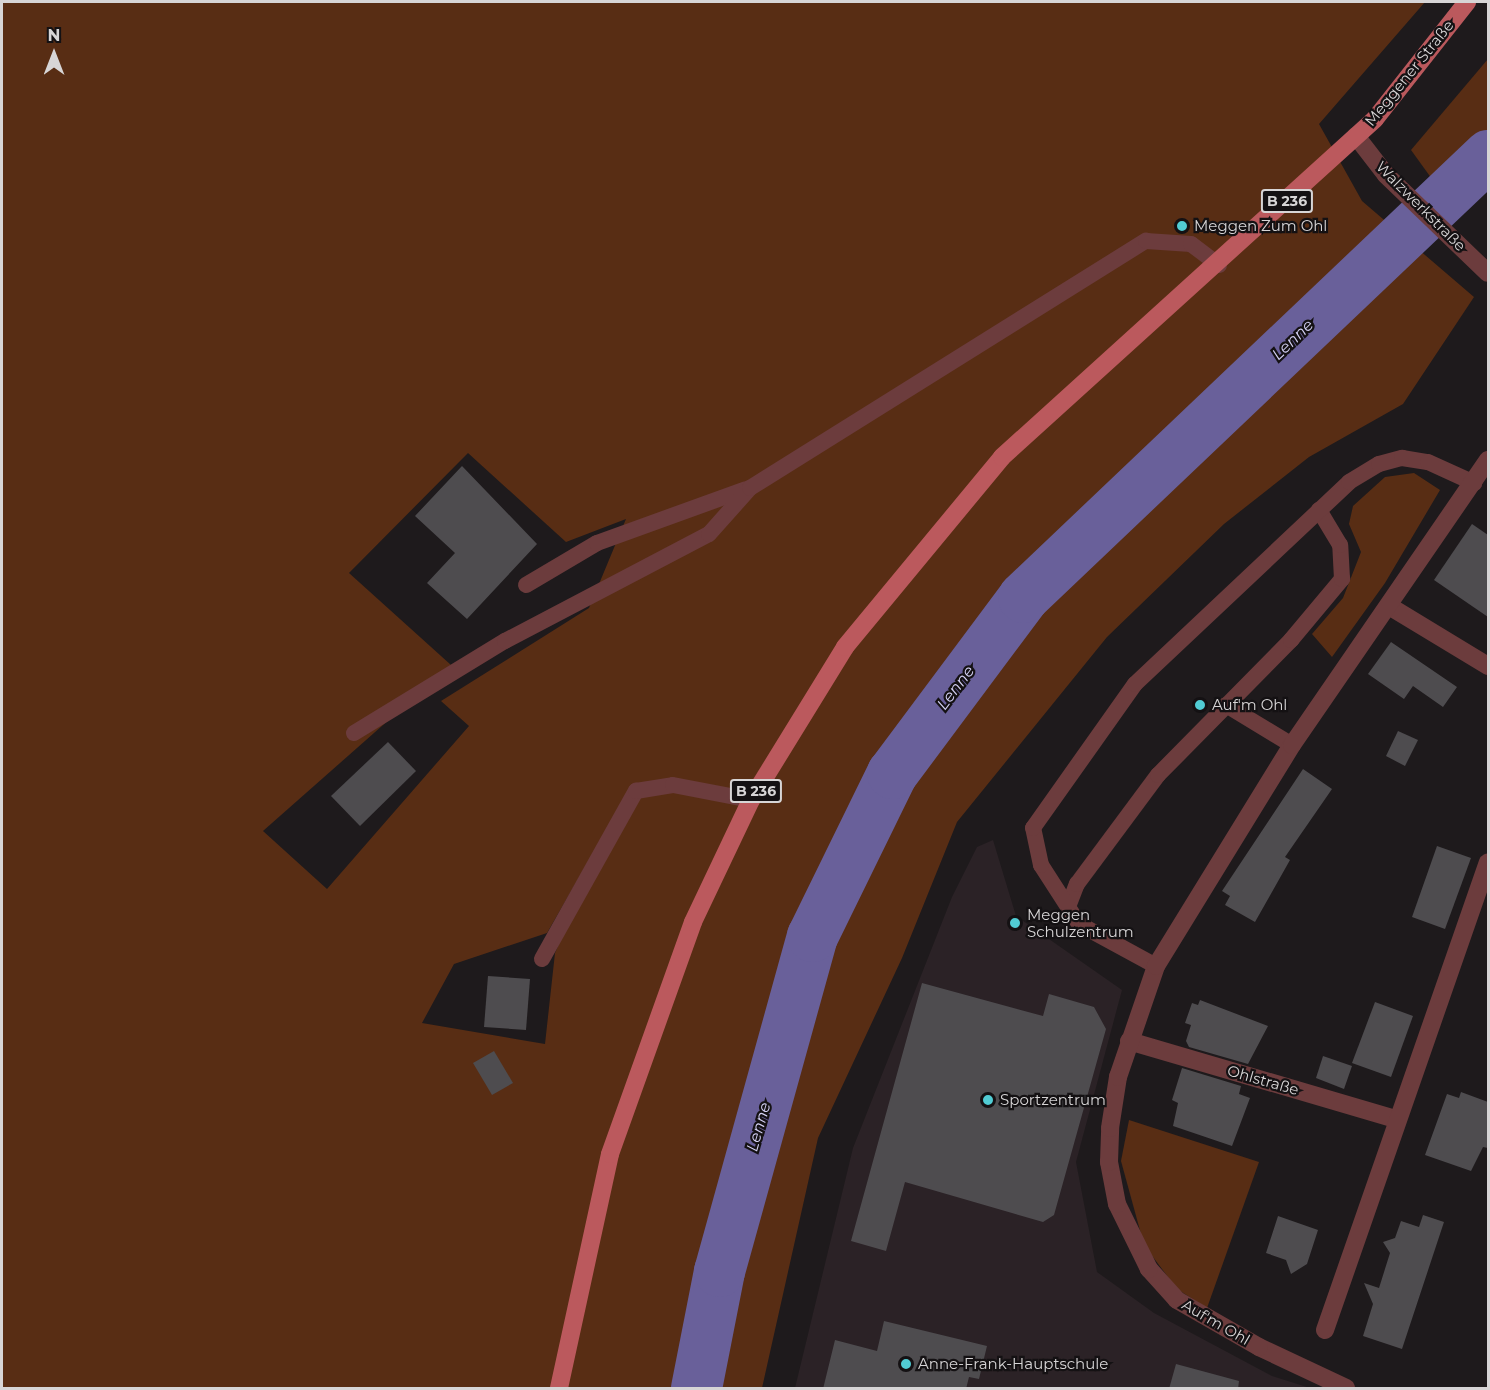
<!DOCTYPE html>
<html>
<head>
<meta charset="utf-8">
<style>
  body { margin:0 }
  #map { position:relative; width:1490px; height:1390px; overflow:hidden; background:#1e1a1c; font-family:Montserrat,sans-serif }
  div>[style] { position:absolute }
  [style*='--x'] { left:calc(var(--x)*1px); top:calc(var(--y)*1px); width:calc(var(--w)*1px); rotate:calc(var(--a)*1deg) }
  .built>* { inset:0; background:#2b2226 }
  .green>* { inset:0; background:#582d14 }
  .river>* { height:51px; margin:-25.5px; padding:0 25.5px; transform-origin:25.5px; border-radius:25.5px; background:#69609a }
  .building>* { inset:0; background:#4e4c4f }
  .service>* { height:16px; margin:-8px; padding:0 8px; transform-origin:8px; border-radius:8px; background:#6c3c3d }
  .minor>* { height:18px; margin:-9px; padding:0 9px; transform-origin:9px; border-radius:9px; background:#6c3c3d }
  .primary>* { height:18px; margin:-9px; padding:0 9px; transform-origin:9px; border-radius:9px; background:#bb595d }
  .dots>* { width:16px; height:16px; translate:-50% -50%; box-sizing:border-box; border:3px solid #141113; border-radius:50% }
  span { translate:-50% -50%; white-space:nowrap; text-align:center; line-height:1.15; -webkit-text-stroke:4.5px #141113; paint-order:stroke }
  .shield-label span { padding:2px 4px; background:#141113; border:2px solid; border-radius:4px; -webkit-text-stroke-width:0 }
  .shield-label { font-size:14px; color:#d7d5d6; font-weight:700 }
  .street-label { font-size:15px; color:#d7d5d6 }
  .poi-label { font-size:15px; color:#d7d5d6 }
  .left { translate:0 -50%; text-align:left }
  .water-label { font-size:16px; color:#d5d2f5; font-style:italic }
  .frame { position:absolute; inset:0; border:3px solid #d7d5d6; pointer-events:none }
  .north { position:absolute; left:24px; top:24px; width:60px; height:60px; -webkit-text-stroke:4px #141113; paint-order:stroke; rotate:0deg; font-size:16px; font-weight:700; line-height:24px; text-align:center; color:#d7d5d6 }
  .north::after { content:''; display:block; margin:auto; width:21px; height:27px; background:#d7d5d6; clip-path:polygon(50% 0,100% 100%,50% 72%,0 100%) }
</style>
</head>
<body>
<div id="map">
  <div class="built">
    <div style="clip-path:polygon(993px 840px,1016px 916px,1122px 990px,1076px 1162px,1097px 1272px,1154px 1313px,1272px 1376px,1310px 1388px,795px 1388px,853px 1148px,952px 897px,977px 847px)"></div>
  </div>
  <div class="green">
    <div style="clip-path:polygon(evenodd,2px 2px,1425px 2px,1319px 124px,1362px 201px,1474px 297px,1403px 404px,1309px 457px,1224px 524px,1107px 637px,957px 822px,902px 958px,818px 1138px,762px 1388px,2px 1388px,2px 2px,468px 453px,566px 542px,626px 519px,589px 608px,441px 701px,469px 726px,327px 889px,263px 831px,451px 665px,349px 573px,468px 453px,2px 2px,621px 804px,555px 953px,545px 1044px,422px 1023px,454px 964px,547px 933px,621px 804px)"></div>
    <div style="clip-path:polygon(1488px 59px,1488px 132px,1437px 186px,1411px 150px)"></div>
    <div style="clip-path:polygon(1414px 473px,1440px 490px,1385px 583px,1332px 657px,1312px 634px,1343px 598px,1361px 552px,1349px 524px,1353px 506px,1385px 477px)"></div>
    <div style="clip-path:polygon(1129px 1120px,1259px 1162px,1207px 1308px,1177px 1289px,1144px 1245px,1121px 1161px)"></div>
  </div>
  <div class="river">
    <div style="--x:696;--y:1388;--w:119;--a:-78.9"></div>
    <div style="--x:719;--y:1271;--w:348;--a:-74.5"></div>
    <div style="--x:812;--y:936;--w:182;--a:-63.9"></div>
    <div style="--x:892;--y:773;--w:219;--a:-53.3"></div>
    <div style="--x:1023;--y:597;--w:642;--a:-43.55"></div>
  </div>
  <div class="building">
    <div style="clip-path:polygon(462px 466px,537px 544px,467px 619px,427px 583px,455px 553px,415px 516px)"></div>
    <div style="clip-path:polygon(1472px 524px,1488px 535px,1488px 617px,1434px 580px)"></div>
    <div style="clip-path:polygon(1391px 642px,1457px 687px,1443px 707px,1413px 686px,1404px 699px,1368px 674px)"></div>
    <div style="clip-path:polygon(1398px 731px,1418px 740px,1405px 766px,1386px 756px)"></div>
    <div style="clip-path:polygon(388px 742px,416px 771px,360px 826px,331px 796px)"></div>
    <div style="clip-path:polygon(1303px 769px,1332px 789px,1285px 857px,1290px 860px,1255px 922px,1225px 905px,1230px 896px,1222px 891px)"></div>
    <div style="clip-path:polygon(1437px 846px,1471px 858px,1445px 929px,1412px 917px)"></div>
    <div style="clip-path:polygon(488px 976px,530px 979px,526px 1030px,484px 1027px)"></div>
    <div style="clip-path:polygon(922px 983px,1043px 1016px,1049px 994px,1094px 1007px,1106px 1029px,1054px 1215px,1043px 1222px,905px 1182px,886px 1251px,851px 1241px)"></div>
    <div style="clip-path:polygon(1200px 1000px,1268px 1026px,1248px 1064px,1189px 1047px,1186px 1041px,1191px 1025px,1185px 1023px,1192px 1003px,1198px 1005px)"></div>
    <div style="clip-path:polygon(1375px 1002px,1413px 1016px,1391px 1077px,1352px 1063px)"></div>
    <div style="clip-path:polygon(494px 1051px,513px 1083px,492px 1095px,473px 1063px)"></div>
    <div style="clip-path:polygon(1323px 1056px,1352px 1066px,1344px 1089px,1316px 1078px)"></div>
    <div style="clip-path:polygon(1182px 1068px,1241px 1086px,1239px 1094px,1250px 1098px,1232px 1146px,1173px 1126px,1178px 1103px,1172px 1100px)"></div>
    <div style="clip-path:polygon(1461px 1092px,1488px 1102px,1488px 1148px,1483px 1147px,1471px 1171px,1425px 1155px,1447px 1094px,1459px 1098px)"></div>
    <div style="clip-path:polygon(1423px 1215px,1444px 1222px,1402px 1349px,1363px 1336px,1373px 1304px,1364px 1283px,1379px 1288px,1390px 1253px,1383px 1242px,1395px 1238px,1401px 1221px,1419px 1227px)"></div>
    <div style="clip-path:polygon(1278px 1216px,1318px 1230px,1307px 1264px,1291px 1274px,1286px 1260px,1266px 1253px)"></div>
    <div style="clip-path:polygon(884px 1321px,987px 1346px,979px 1379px,969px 1377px,966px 1389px,823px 1389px,835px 1340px,877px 1351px)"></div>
    <div style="clip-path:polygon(1176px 1364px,1239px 1381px,1238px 1389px,1169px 1389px)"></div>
  </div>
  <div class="service">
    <div style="--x:526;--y:585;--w:82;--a:-30.6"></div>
    <div style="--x:597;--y:543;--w:158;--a:-19.9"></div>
    <div style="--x:1226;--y:705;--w:77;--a:31.2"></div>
    <div style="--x:354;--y:733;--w:177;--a:-31.4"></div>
    <div style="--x:505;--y:641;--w:230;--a:-27.7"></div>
    <div style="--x:709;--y:534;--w:62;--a:-48.3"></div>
    <div style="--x:750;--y:488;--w:467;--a:-32"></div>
    <div style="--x:1146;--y:241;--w:45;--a:3.8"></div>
    <div style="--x:1191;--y:244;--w:35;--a:37"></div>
    <div style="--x:1068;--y:907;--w:25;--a:-69"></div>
    <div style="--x:1077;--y:884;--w:136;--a:-53.4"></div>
    <div style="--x:1158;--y:775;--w:190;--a:-45.4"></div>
    <div style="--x:1291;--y:640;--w:80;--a:-50.1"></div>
    <div style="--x:1342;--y:579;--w:34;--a:-93"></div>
    <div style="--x:1340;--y:545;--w:41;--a:-121"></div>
    <div style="--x:542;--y:959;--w:193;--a:-60.8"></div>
    <div style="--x:636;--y:791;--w:37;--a:-9"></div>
    <div style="--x:673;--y:785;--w:79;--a:10.9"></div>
    <div style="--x:1156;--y:966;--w:88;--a:-151.4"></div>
    <div style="--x:1079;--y:924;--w:70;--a:-122.8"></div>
    <div style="--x:1041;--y:865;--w:38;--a:-102"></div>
    <div style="--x:1033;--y:828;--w:176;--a:-54.7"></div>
    <div style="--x:1135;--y:684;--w:294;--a:-43.3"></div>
    <div style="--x:1349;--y:482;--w:35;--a:-31"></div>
    <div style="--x:1379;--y:464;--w:24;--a:-15"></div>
    <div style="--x:1402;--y:458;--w:26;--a:9"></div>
    <div style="--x:1428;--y:462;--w:51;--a:24.5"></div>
  </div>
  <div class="minor">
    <div style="--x:1356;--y:136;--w:49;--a:52.4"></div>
    <div style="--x:1386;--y:175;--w:141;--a:43.9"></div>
    <div style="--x:1389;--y:606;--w:116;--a:31.2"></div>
    <div style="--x:1129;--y:1041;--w:278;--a:16.3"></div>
    <div style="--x:1325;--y:1330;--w:495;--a:-70.8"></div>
    <div style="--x:1346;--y:1388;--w:96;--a:-154.8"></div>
    <div style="--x:1259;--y:1347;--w:95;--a:-150.2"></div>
    <div style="--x:1177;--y:1300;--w:42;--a:-132.1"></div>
    <div style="--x:1149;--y:1269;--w:72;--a:-116.2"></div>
    <div style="--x:1117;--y:1204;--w:43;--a:-100.8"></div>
    <div style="--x:1109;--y:1162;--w:34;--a:-88"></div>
    <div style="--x:1110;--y:1128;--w:52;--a:-81.1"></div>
    <div style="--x:1118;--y:1077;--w:117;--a:-71.1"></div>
    <div style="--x:1156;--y:966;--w:259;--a:-58.4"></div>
    <div style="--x:1292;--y:745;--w:346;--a:-55.5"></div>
  </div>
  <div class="primary">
    <div style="--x:559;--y:1388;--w:239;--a:-77.7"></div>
    <div style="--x:610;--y:1154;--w:246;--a:-70.3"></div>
    <div style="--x:693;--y:922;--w:135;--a:-64.6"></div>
    <div style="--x:751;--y:800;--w:180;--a:-58.4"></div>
    <div style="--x:845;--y:647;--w:246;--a:-50.4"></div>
    <div style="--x:1002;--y:457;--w:503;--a:-42.18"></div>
    <div style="--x:1375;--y:119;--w:149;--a:-51.8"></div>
  </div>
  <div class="dots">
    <div style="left:1182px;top:226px;background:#51ccd4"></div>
    <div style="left:1200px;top:705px;background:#51ccd4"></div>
    <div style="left:1015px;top:923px;background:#51ccd4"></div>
    <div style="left:988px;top:1100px;background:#51ccd4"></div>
    <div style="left:906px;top:1364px;background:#51ccd4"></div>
  </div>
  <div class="shield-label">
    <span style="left:1287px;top:201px">B 236</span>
    <span style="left:756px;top:791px">B 236</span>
  </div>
  <div class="street-label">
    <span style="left:1409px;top:73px;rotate:-51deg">Meggener Straße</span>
    <span style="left:1421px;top:206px;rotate:45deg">Walzwerkstraße</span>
    <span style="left:1263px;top:1080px;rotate:16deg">Ohlstraße</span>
    <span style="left:1216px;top:1322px;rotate:30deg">Auf'm Ohl</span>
  </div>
  <div class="poi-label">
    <span class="left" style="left:1194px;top:226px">Meggen Zum Ohl</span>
    <span class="left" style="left:1212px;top:705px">Auf'm Ohl</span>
    <span class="left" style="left:1027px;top:923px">Meggen<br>Schulzentrum</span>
    <span class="left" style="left:1000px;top:1100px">Sportzentrum</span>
    <span class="left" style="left:918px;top:1364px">Anne-Frank-Hauptschule</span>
  </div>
  <div class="water-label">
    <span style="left:1293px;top:340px;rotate:-44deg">Lenne</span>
    <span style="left:956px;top:688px;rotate:-53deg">Lenne</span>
    <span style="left:759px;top:1127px;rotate:-74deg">Lenne</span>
  </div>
  <div class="frame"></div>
  <div class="north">N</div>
</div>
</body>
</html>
